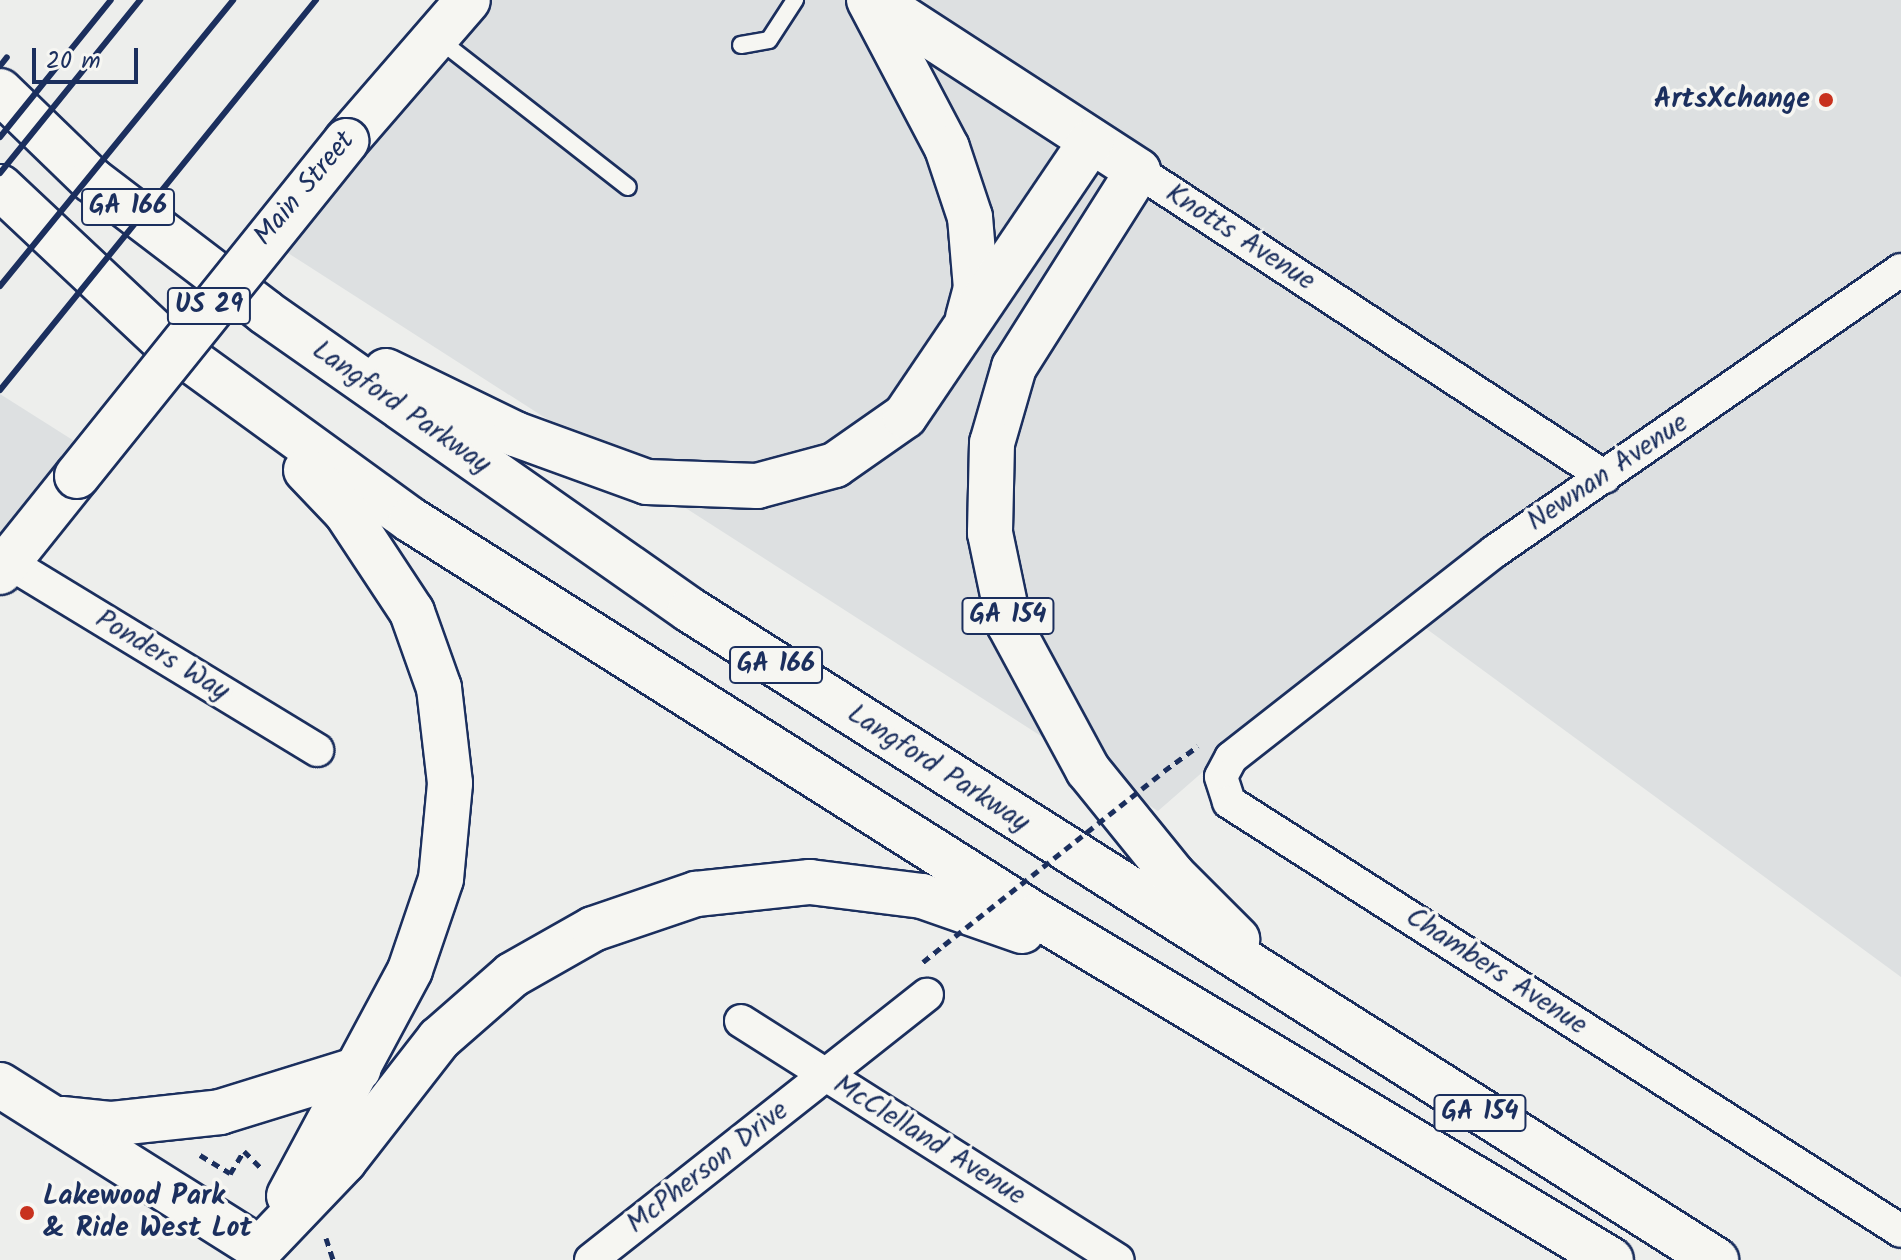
<!DOCTYPE html>
<html>
<head>
<meta charset="utf-8">
<style>
  body { margin:0 }
  #map { position:relative; width:1901px; height:1260px; overflow:hidden; background:#edeeec; font-family:Kalam,sans-serif }
  div>[style] { position:absolute }
  [style*='--x'] { left:calc(var(--x)*1px); top:calc(var(--y)*1px); width:calc(var(--w)*1px); rotate:calc(var(--a)*1deg) }
  .built>* { inset:0; background:#dde0e1 }
  .path>* { height:5px; margin-top:-2.5px; transform-origin:0; background:repeating-linear-gradient(90deg,#1b2f5e 0 8px,transparent 0 14px) }
  .roads { filter:drop-shadow(2px 0 #1b2f5e) drop-shadow(-2px 0 #1b2f5e) drop-shadow(0 2px #1b2f5e) drop-shadow(0 -2px #1b2f5e) }
  .service>* { height:16px; margin:-8px; padding:0 8px; transform-origin:8px; border-radius:8px; background:#f6f6f2 }
  .minor>* { height:32px; margin:-16px; padding:0 16px; transform-origin:16px; border-radius:16px; background:#f6f6f2 }
  .primary>* { height:44px; margin:-22px; padding:0 22px; transform-origin:22px; border-radius:22px; background:#f6f6f2 }
  .motorway>* { height:44px; margin:-22px; padding:0 22px; transform-origin:22px; border-radius:22px; background:#f6f6f2 }
  .rail>* { height:6px; margin:-3px; padding:0 3px; transform-origin:3px; border-radius:3px; background:#1b2f5e }
  .path-bridge>* { height:5px; margin-top:-2.5px; transform-origin:0; background:repeating-linear-gradient(90deg,#1b2f5e 0 8px,transparent 0 14px) }
  .bridges { filter:drop-shadow(2px 0 #1b2f5e) drop-shadow(-2px 0 #1b2f5e) drop-shadow(0 2px #1b2f5e) drop-shadow(0 -2px #1b2f5e) }
  .primary-bridge>* { height:44px; margin:-22px; padding:0 22px; transform-origin:22px; border-radius:22px; background:#f6f6f2 }
  .dots>* { width:22px; height:22px; translate:-50% -50%; box-sizing:border-box; border:4px solid #f6f6f2; border-radius:50% }
  span { translate:-50% -50%; white-space:nowrap; text-align:center; line-height:1.15; -webkit-text-stroke:7px #f6f6f2; paint-order:stroke }
  .shield-label span { padding:2px 6px; background:#f6f6f2; border:2px solid; border-radius:6px; -webkit-text-stroke-width:0 }
  .shield-label { font-size:26px; color:#1b2f5e; font-weight:700 }
  .poi-label { font-size:28px; color:#1b2f5e; font-weight:700 }
  .right { translate:-100% -50%; text-align:right }
  .left { translate:0 -50%; text-align:left }
  .street-label { font-size:28px; color:#1b2f5e }
  .scale { position:absolute; left:32px; top:48px; width:106px; height:36px; box-sizing:border-box; border:4px solid #1b2f5e; border-top:0; padding-left:10px; font-size:24px; line-height:28px; white-space:nowrap; color:#1b2f5e; -webkit-text-stroke:6px #f6f6f2; paint-order:stroke }
</style>
</head>
<body>
<div id="map">
  <div class="built">
    <div style="clip-path:polygon(444px 0,1901px 0,1901px 977px,1394px 605px,1158px 811px,249px 228px)"></div>
    <div style="clip-path:polygon(0 394px,79px 444px,0 559px)"></div>
  </div>
  <div class="path">
    <div style="--x:1164;--y:771;--w:42;--a:-36.3"></div>
    <div style="--x:923;--y:962;--w:26;--a:-39"></div>
    <div style="--x:200;--y:1155;--w:35;--a:31"></div>
    <div style="--x:230;--y:1174;--w:27;--a:-59"></div>
    <div style="--x:244;--y:1151;--w:24;--a:45"></div>
    <div style="--x:326;--y:1238;--w:23;--a:72"></div>
  </div>
  <div class="roads">
    <div class="service">
      <div style="--x:437;--y:38;--w:242;--a:38"></div>
      <div style="--x:741;--y:45;--w:28;--a:-10"></div>
      <div style="--x:769;--y:40;--w:48;--a:-57"></div>
    </div>
    <div class="minor">
      <div style="--x:1138;--y:171;--w:558;--a:33.23"></div>
      <div style="--x:1901;--y:270;--w:494;--a:145.3"></div>
      <div style="--x:1495;--y:551;--w:335;--a:141.9"></div>
      <div style="--x:1231;--y:758;--w:21;--a:118"></div>
      <div style="--x:1221;--y:777;--w:26;--a:72"></div>
      <div style="--x:1229;--y:802;--w:797;--a:32.55"></div>
      <div style="--x:8;--y:562;--w:362;--a:31.3"></div>
      <div style="--x:741;--y:1021;--w:446;--a:32.4"></div>
      <div style="--x:591;--y:1260;--w:428;--a:-38.3"></div>
    </div>
    <div class="primary">
      <div style="--x:875;--y:0;--w:314;--a:33"></div>
      <div style="--x:346;--y:141;--w:186;--a:-49.1"></div>
      <div style="--x:0;--y:572;--w:123;--a:-51.3"></div>
      <div style="--x:0;--y:1085;--w:307;--a:32.2"></div>
    </div>
    <div class="motorway">
      <div style="--x:869;--y:0;--w:167;--a:62.2"></div>
      <div style="--x:947;--y:148;--w:73;--a:71.6"></div>
      <div style="--x:970;--y:217;--w:71;--a:85.2"></div>
      <div style="--x:976;--y:288;--w:31;--a:105"></div>
      <div style="--x:0;--y:91;--w:128;--a:44.1"></div>
      <div style="--x:92;--y:180;--w:218;--a:37.3"></div>
      <div style="--x:265;--y:312;--w:519;--a:35.04"></div>
      <div style="--x:690;--y:610;--w:1215;--a:32.36"></div>
      <div style="--x:1138;--y:171;--w:232;--a:122.3"></div>
      <div style="--x:1014;--y:367;--w:79;--a:106.1"></div>
      <div style="--x:992;--y:443;--w:90;--a:91.3"></div>
      <div style="--x:990;--y:533;--w:93;--a:78.2"></div>
      <div style="--x:1009;--y:624;--w:166;--a:61.6"></div>
      <div style="--x:1088;--y:770;--w:135;--a:51"></div>
      <div style="--x:1173;--y:875;--w:91;--a:45"></div>
      <div style="--x:0;--y:187;--w:224;--a:43.2"></div>
      <div style="--x:163;--y:340;--w:306;--a:36"></div>
      <div style="--x:411;--y:520;--w:741;--a:32.32"></div>
      <div style="--x:1037;--y:916;--w:669;--a:30.93"></div>
      <div style="--x:386;--y:371;--w:144;--a:26"></div>
      <div style="--x:515;--y:434;--w:140;--a:20"></div>
      <div style="--x:647;--y:482;--w:110;--a:2.1"></div>
      <div style="--x:757;--y:486;--w:81;--a:-15.1"></div>
      <div style="--x:835;--y:465;--w:85;--a:-35"></div>
      <div style="--x:905;--y:416;--w:332;--a:-55.9"></div>
      <div style="--x:62;--y:1119;--w:48;--a:5.9"></div>
      <div style="--x:110;--y:1124;--w:111;--a:-6.2"></div>
      <div style="--x:220;--y:1112;--w:145;--a:-17.2"></div>
      <div style="--x:289;--y:1196;--w:256;--a:-61.8"></div>
      <div style="--x:410;--y:970;--w:96;--a:-71.2"></div>
      <div style="--x:441;--y:879;--w:96;--a:-84.6"></div>
      <div style="--x:450;--y:783;--w:96;--a:-96.6"></div>
      <div style="--x:439;--y:688;--w:81;--a:-109.6"></div>
      <div style="--x:412;--y:612;--w:120;--a:-123.4"></div>
      <div style="--x:346;--y:512;--w:58;--a:-133.6"></div>
      <div style="--x:260;--y:1249;--w:122;--a:-46.3"></div>
      <div style="--x:344;--y:1161;--w:155;--a:-52.1"></div>
      <div style="--x:439;--y:1039;--w:97;--a:-41.2"></div>
      <div style="--x:512;--y:975;--w:93;--a:-29.6"></div>
      <div style="--x:593;--y:929;--w:109;--a:-18.8"></div>
      <div style="--x:696;--y:894;--w:115;--a:-6"></div>
      <div style="--x:810;--y:882;--w:113;--a:7.1"></div>
      <div style="--x:922;--y:896;--w:106;--a:19.3"></div>
    </div>
  </div>
  <div class="rail">
    <div style="--x:0;--y:66;--w:11;--a:-52"></div>
    <div style="--x:0;--y:137;--w:176;--a:-51"></div>
    <div style="--x:0;--y:173;--w:223;--a:-51"></div>
    <div style="--x:0;--y:286;--w:369;--a:-50.8"></div>
    <div style="--x:0;--y:390;--w:502;--a:-50.98"></div>
  </div>
  <div class="path-bridge">
    <div style="--x:944;--y:945;--w:280;--a:-38.3"></div>
  </div>
  <div class="bridges">
    <div class="primary-bridge">
      <div style="--x:77;--y:476;--w:430;--a:-51.2"></div>
    </div>
  </div>
  <div class="dots">
    <div style="left:1826px;top:100px;background:#c8321e"></div>
    <div style="left:27px;top:1213px;background:#c8321e"></div>
  </div>
  <div class="shield-label">
    <span style="left:128px;top:207px">GA 166</span>
    <span style="left:209px;top:306px">US 29</span>
    <span style="left:1008px;top:616px">GA 154</span>
    <span style="left:776px;top:665px">GA 166</span>
    <span style="left:1480px;top:1113px">GA 154</span>
  </div>
  <div class="poi-label">
    <span class="right" style="left:1810px;top:100px">ArtsXchange</span>
    <span class="left" style="left:43px;top:1213px">Lakewood Park<br>&amp; Ride West Lot</span>
  </div>
  <div class="street-label">
    <span style="left:305px;top:189px;rotate:-50deg">Main Street</span>
    <span style="left:1240px;top:238px;rotate:33deg">Knotts Avenue</span>
    <span style="left:401px;top:408px;rotate:35deg">Langford Parkway</span>
    <span style="left:1608px;top:473px;rotate:-34deg">Newnan Avenue</span>
    <span style="left:162px;top:656px;rotate:31deg">Ponders Way</span>
    <span style="left:938px;top:769px;rotate:33deg">Langford Parkway</span>
    <span style="left:1496px;top:972px;rotate:33deg">Chambers Avenue</span>
    <span style="left:929px;top:1141px;rotate:32deg">McClelland Avenue</span>
    <span style="left:708px;top:1168px;rotate:-38deg">McPherson Drive</span>
  </div>
  <div class="scale">20 m</div>
</div>
</body>
</html>
